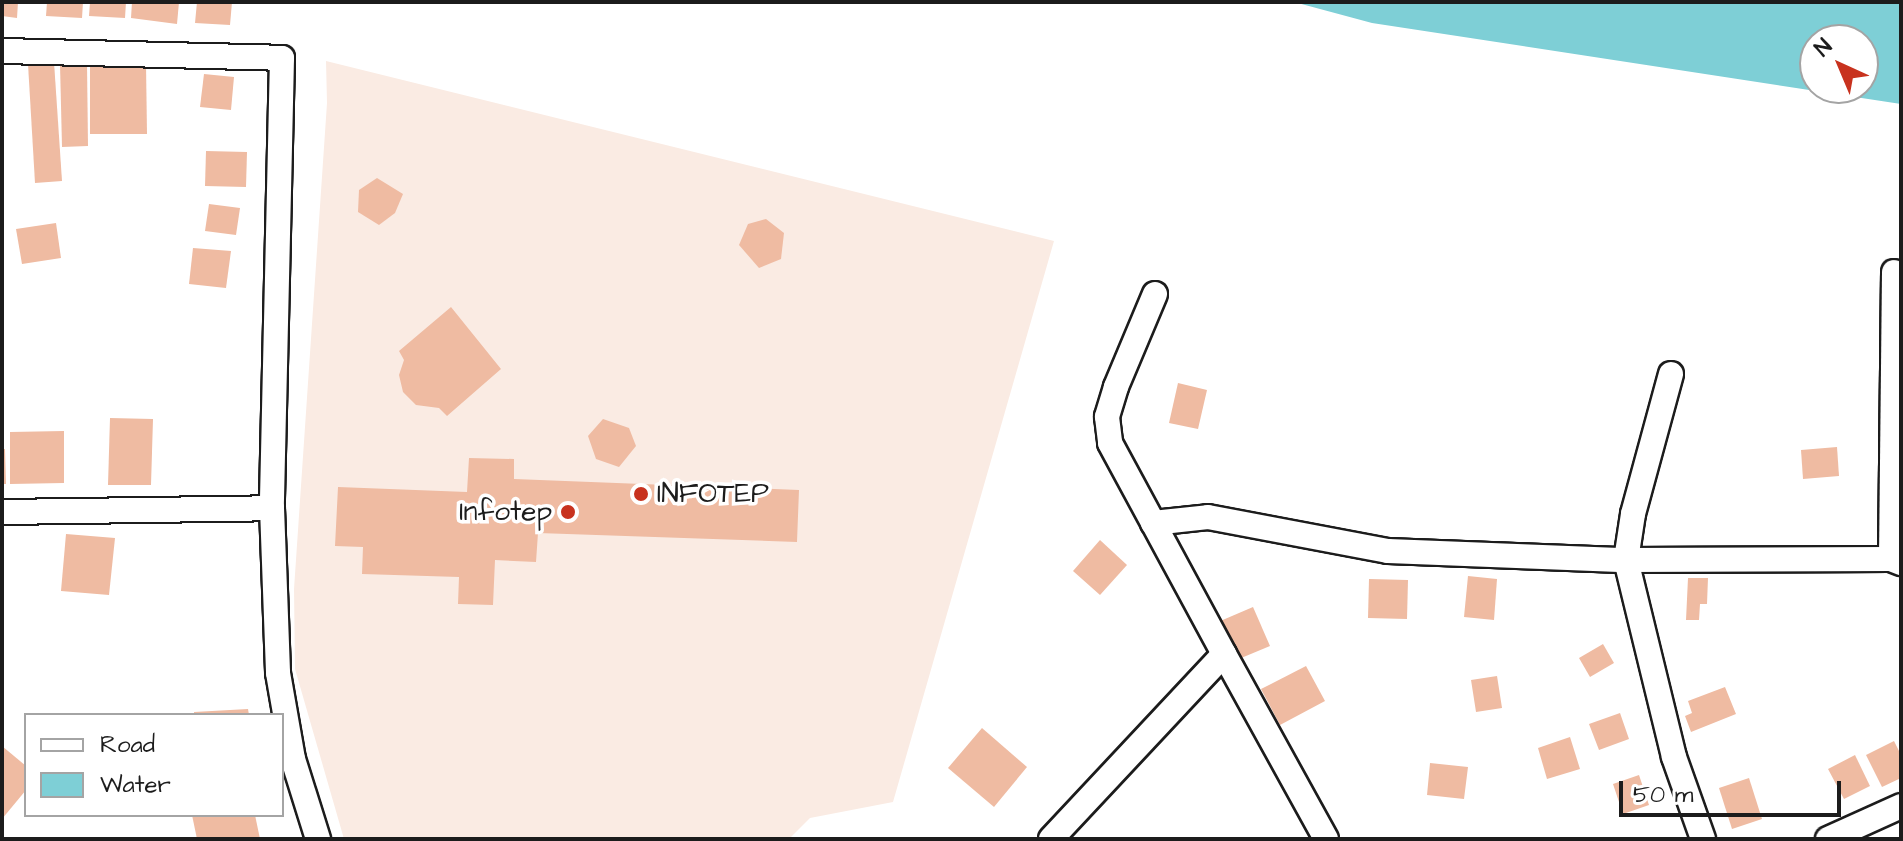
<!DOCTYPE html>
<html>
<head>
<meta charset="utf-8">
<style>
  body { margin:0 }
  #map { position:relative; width:1903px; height:841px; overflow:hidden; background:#fff; font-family:"Architects Daughter",sans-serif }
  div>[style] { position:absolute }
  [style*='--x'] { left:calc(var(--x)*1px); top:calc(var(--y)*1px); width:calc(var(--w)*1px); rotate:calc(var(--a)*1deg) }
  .built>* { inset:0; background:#faebe3 }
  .water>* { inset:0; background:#7ecfd6 }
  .building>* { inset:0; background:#efbba2 }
  .roads { filter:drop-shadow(2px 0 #1c1c1c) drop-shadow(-2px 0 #1c1c1c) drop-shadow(0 2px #1c1c1c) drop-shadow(0 -2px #1c1c1c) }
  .minor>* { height:24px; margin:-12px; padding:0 12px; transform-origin:12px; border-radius:12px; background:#fff }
  .dots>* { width:22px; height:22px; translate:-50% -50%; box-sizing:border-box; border:4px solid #fff; border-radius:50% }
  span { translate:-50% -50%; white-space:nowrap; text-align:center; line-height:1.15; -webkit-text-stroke:7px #fff; paint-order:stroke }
  .poi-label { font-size:28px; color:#1c1c1c }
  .left { translate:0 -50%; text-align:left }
  .right { translate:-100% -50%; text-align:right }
  .frame { position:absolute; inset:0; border:4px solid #1c1c1c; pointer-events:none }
  .legend { position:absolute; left:24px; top:713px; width:260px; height:104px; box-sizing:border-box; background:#fff; border:2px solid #a4a4a4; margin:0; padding:10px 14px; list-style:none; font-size:24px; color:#1c1c1c }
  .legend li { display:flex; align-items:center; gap:16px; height:40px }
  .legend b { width:40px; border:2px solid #a4a4a4 }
  .north { position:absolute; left:1799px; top:24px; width:80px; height:80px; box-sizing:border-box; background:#fff; border:2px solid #a4a4a4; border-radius:50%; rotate:316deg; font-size:22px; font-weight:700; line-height:32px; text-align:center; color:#1c1c1c }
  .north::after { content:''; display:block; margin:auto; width:28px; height:36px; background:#c8321e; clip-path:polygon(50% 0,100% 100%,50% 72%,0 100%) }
  .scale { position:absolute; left:1619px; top:781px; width:222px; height:36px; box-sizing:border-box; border:4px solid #1c1c1c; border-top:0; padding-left:10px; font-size:24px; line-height:28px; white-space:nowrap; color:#1c1c1c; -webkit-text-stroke:6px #fff; paint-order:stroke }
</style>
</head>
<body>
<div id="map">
  <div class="built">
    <div style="clip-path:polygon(326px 61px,1054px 241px,893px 802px,810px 818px,789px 839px,344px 839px,295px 669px,294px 589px,327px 103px)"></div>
  </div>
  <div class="water">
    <div style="clip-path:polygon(evenodd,1294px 2px,1901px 2px,1901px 104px,1372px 23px,1294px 2px,1815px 40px,1863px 40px,1863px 88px,1815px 88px,1815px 40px)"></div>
  </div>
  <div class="building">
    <div style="clip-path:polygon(2px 2px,18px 2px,17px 18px,2px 16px)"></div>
    <div style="clip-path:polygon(47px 2px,83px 2px,82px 18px,46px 16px)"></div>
    <div style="clip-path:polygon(90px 2px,126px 2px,125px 18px,89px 16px)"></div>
    <div style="clip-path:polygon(132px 2px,179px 2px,177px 24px,131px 18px)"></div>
    <div style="clip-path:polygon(197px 2px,232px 2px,230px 25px,195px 23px)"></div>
    <div style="clip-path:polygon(54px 62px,62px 181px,35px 183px,28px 64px)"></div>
    <div style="clip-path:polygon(60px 64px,87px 64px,88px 146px,62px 147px)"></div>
    <div style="clip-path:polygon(146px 64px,147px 134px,90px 134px,90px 65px)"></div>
    <div style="clip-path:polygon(204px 74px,234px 77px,231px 110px,200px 107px)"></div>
    <div style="clip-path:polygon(206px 151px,247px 152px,246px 187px,205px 186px)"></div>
    <div style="clip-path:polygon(377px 178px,403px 194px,395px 213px,379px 225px,358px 212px,359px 190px)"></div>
    <div style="clip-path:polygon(209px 204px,240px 208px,236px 235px,205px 231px)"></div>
    <div style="clip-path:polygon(766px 219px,784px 233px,781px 259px,759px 268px,739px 245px,748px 224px)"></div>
    <div style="clip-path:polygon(56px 223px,61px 258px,22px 264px,16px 229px)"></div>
    <div style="clip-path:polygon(193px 248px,231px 251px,226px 288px,189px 284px)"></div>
    <div style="clip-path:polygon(451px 307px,501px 369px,447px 416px,439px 408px,416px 405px,403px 392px,399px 375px,404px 360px,399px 351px)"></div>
    <div style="clip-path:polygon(1178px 383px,1207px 390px,1198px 429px,1169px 423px)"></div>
    <div style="clip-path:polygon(110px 418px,153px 419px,151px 485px,108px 485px)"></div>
    <div style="clip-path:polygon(603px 419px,629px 428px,636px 446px,619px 467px,596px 459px,588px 436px)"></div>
    <div style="clip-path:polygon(64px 431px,64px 483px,10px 484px,10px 432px)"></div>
    <div style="clip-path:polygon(1837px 447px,1839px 476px,1803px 479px,1801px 450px)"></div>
    <div style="clip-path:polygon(2px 449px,5px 449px,6px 484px,2px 484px)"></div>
    <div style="clip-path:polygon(469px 458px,514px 459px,514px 479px,799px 490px,797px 542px,538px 533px,536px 562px,495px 560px,493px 605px,458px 604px,459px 577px,362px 574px,363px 547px,335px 546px,338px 487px,467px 492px)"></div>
    <div style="clip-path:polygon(66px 534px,115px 538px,109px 595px,61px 591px)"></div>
    <div style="clip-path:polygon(1100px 540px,1127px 565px,1100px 595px,1073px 571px)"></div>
    <div style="clip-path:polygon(1468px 576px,1497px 579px,1494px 620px,1464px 617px)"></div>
    <div style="clip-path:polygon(1688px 578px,1708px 578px,1707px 604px,1700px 604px,1699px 620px,1686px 620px)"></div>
    <div style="clip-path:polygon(1369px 579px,1408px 580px,1407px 619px,1368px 618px)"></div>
    <div style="clip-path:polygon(1253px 607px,1270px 646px,1234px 661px,1218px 622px)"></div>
    <div style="clip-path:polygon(1603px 644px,1614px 663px,1590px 677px,1579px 658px)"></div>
    <div style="clip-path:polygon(1306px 666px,1325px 701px,1280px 725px,1261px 689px)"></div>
    <div style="clip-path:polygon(1497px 676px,1502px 708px,1476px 712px,1471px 680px)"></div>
    <div style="clip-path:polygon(1725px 687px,1736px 714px,1691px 732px,1685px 716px,1692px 713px,1688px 701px)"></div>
    <div style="clip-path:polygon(248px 709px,249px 715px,194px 715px,194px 712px)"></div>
    <div style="clip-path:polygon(1620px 713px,1629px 739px,1599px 750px,1589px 724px)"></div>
    <div style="clip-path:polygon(982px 728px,1027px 767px,994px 807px,948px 768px)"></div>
    <div style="clip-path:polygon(1570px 737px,1580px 769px,1547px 779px,1538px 748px)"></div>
    <div style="clip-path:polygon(1894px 741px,1901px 755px,1901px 778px,1882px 787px,1866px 755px)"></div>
    <div style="clip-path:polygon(2px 746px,26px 766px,26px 790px,2px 819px)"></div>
    <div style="clip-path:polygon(1855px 755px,1870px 786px,1844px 799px,1828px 769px)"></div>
    <div style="clip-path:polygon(1430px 763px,1468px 767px,1464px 799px,1427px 795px)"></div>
    <div style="clip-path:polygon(1639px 775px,1649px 805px,1623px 814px,1613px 784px)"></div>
    <div style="clip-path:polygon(1749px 778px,1762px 819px,1732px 829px,1719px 788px)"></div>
    <div style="clip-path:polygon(192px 815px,255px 815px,260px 839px,197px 839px)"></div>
  </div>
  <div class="roads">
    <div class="minor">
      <div style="--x:2;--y:51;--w:280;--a:1.4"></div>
      <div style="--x:282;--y:58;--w:450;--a:91.3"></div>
      <div style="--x:272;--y:508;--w:165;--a:87.9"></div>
      <div style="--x:278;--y:673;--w:87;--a:80.1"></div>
      <div style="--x:293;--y:759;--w:84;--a:72.6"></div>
      <div style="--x:1155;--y:294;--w:101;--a:112.8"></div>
      <div style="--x:1116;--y:387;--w:31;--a:107"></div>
      <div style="--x:1107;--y:417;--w:26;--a:83"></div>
      <div style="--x:1110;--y:443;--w:240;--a:61.6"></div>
      <div style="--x:1671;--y:374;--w:145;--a:105.2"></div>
      <div style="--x:1633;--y:514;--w:47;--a:98.7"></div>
      <div style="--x:1626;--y:560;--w:203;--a:76.3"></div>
      <div style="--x:1674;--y:757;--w:87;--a:70.5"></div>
      <div style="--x:2;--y:512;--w:270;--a:-0.8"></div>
      <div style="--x:1153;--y:523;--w:55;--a:-6.2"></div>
      <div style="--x:1208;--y:517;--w:183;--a:10.7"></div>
      <div style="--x:1388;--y:551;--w:238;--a:2.2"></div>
      <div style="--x:1626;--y:560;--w:265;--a:-0.2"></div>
      <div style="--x:1891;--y:559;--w:11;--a:22"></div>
      <div style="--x:1891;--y:559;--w:287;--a:-89.4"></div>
      <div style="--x:1051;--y:839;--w:253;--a:-46.9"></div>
      <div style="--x:1224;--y:654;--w:211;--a:61.1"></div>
      <div style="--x:1828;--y:839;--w:80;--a:-24.3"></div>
    </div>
  </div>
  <div class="dots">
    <div style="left:641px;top:494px;background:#c8321e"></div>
    <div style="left:568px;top:512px;background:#c8321e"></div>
  </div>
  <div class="poi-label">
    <span class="left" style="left:657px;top:494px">INFOTEP</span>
    <span class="right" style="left:552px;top:512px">Infotep</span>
  </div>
  <div class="frame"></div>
  <ul class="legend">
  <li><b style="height:10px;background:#fff"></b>Road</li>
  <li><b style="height:22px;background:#7ecfd6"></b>Water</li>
  </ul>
  <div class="north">N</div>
  <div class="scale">50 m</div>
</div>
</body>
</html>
